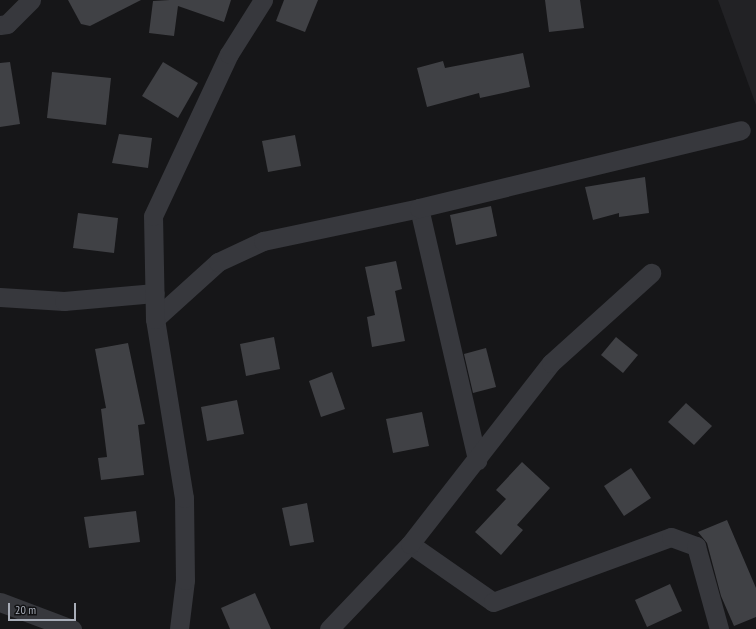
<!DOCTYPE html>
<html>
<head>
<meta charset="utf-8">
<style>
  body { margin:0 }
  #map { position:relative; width:756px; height:629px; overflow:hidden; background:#161618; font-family:"PT Sans Narrow",sans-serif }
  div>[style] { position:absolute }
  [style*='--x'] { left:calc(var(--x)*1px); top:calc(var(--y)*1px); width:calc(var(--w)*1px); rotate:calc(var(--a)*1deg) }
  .built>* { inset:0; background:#222225 }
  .building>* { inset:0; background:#404145 }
  .minor>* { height:19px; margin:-9.5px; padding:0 9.5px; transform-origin:9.5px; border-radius:9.5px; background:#37383d }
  span { translate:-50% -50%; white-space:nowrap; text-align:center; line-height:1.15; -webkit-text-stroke:4px #111113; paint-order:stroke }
  .scale { position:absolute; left:8px; top:603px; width:68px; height:18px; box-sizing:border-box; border:2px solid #a8adb8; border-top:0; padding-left:5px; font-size:12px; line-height:14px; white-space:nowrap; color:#a8adb8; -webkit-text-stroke:3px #111113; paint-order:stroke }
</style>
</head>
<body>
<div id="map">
  <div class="built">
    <div style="clip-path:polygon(718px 0,756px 0,756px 105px)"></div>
  </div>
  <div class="building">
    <div style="clip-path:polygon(68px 0,141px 0,90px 26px,81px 24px)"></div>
    <div style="clip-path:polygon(170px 0,231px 0,224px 22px,178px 6px,174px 36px,149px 33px,153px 1px)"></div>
    <div style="clip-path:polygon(284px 0,318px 0,305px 32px,276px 21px)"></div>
    <div style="clip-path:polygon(545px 0,580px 0,584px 28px,549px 32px)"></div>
    <div style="clip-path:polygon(523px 53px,530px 87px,480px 98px,479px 93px,427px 107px,417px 68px,443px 61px,445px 68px)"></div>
    <div style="clip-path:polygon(10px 62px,20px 124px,0 127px,0 63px)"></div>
    <div style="clip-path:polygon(163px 62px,198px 83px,178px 118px,142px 96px)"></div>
    <div style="clip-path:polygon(52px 72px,111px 78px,106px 125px,47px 118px)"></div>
    <div style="clip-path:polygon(119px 134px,152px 138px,148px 168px,112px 163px)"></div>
    <div style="clip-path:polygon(295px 135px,301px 166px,268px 172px,262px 141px)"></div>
    <div style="clip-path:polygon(645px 177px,649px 213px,619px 217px,619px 213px,593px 220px,585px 187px)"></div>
    <div style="clip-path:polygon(491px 206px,497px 236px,456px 245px,450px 215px)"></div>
    <div style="clip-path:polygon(78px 213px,118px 218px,114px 253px,73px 248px)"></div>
    <div style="clip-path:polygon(396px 261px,402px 289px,395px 291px,405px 341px,372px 347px,367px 317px,375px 315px,365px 267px)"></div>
    <div style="clip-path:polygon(274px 337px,280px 369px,246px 376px,240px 344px)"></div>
    <div style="clip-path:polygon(616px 337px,638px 355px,623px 373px,601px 355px)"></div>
    <div style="clip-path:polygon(128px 343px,145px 424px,138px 425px,144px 475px,101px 480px,98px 458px,107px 457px,101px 409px,106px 408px,95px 349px)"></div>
    <div style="clip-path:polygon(486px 348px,496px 387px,473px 393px,464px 354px)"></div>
    <div style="clip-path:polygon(332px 372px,345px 409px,321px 417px,309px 381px)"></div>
    <div style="clip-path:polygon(237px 400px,244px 434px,207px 441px,201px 407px)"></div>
    <div style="clip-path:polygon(686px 403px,712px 426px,694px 445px,668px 422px)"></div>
    <div style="clip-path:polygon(422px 412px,429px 446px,393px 453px,386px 419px)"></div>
    <div style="clip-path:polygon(522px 462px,550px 488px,517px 525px,523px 530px,501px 555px,475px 532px,506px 499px,496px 490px)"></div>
    <div style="clip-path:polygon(631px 468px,651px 498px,624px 516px,604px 486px)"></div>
    <div style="clip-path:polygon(307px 503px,314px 542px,290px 546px,282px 508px)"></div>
    <div style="clip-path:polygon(136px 511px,140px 542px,89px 548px,84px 517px)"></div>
    <div style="clip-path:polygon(727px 520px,756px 588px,756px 617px,734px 626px,721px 596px,707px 543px,698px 532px)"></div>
    <div style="clip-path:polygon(670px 584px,682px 611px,647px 627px,635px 600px)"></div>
    <div style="clip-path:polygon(255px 593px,271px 629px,230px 629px,221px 608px)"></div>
  </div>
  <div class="minor">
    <div style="--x:0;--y:25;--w:7;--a:-8"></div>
    <div style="--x:7;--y:24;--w:34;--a:-45"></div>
    <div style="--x:419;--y:208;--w:259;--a:77"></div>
    <div style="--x:0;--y:297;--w:64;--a:3.6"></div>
    <div style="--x:64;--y:301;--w:91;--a:-5"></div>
    <div style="--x:155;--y:319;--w:85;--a:-42.1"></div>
    <div style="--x:218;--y:262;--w:50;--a:-25"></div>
    <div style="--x:263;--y:241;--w:159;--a:-11.9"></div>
    <div style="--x:419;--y:208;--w:331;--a:-13.6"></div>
    <div style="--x:410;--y:544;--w:101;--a:34.9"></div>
    <div style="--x:493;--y:602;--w:189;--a:-20.1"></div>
    <div style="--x:671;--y:537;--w:27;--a:20"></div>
    <div style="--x:696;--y:546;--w:86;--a:74.5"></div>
    <div style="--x:0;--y:602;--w:77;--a:20.6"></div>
    <div style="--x:179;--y:629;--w:49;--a:-83"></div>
    <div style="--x:185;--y:580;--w:82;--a:-90.7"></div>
    <div style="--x:184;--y:498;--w:181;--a:-99.2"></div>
    <div style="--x:155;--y:319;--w:103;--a:-91.1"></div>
    <div style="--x:153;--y:216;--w:179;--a:-64.9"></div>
    <div style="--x:229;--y:54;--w:64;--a:-57.8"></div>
    <div style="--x:329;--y:629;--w:117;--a:-46.4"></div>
    <div style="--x:410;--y:544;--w:229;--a:-52.1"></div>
    <div style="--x:551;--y:363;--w:135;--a:-42"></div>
  </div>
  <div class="scale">20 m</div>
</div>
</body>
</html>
